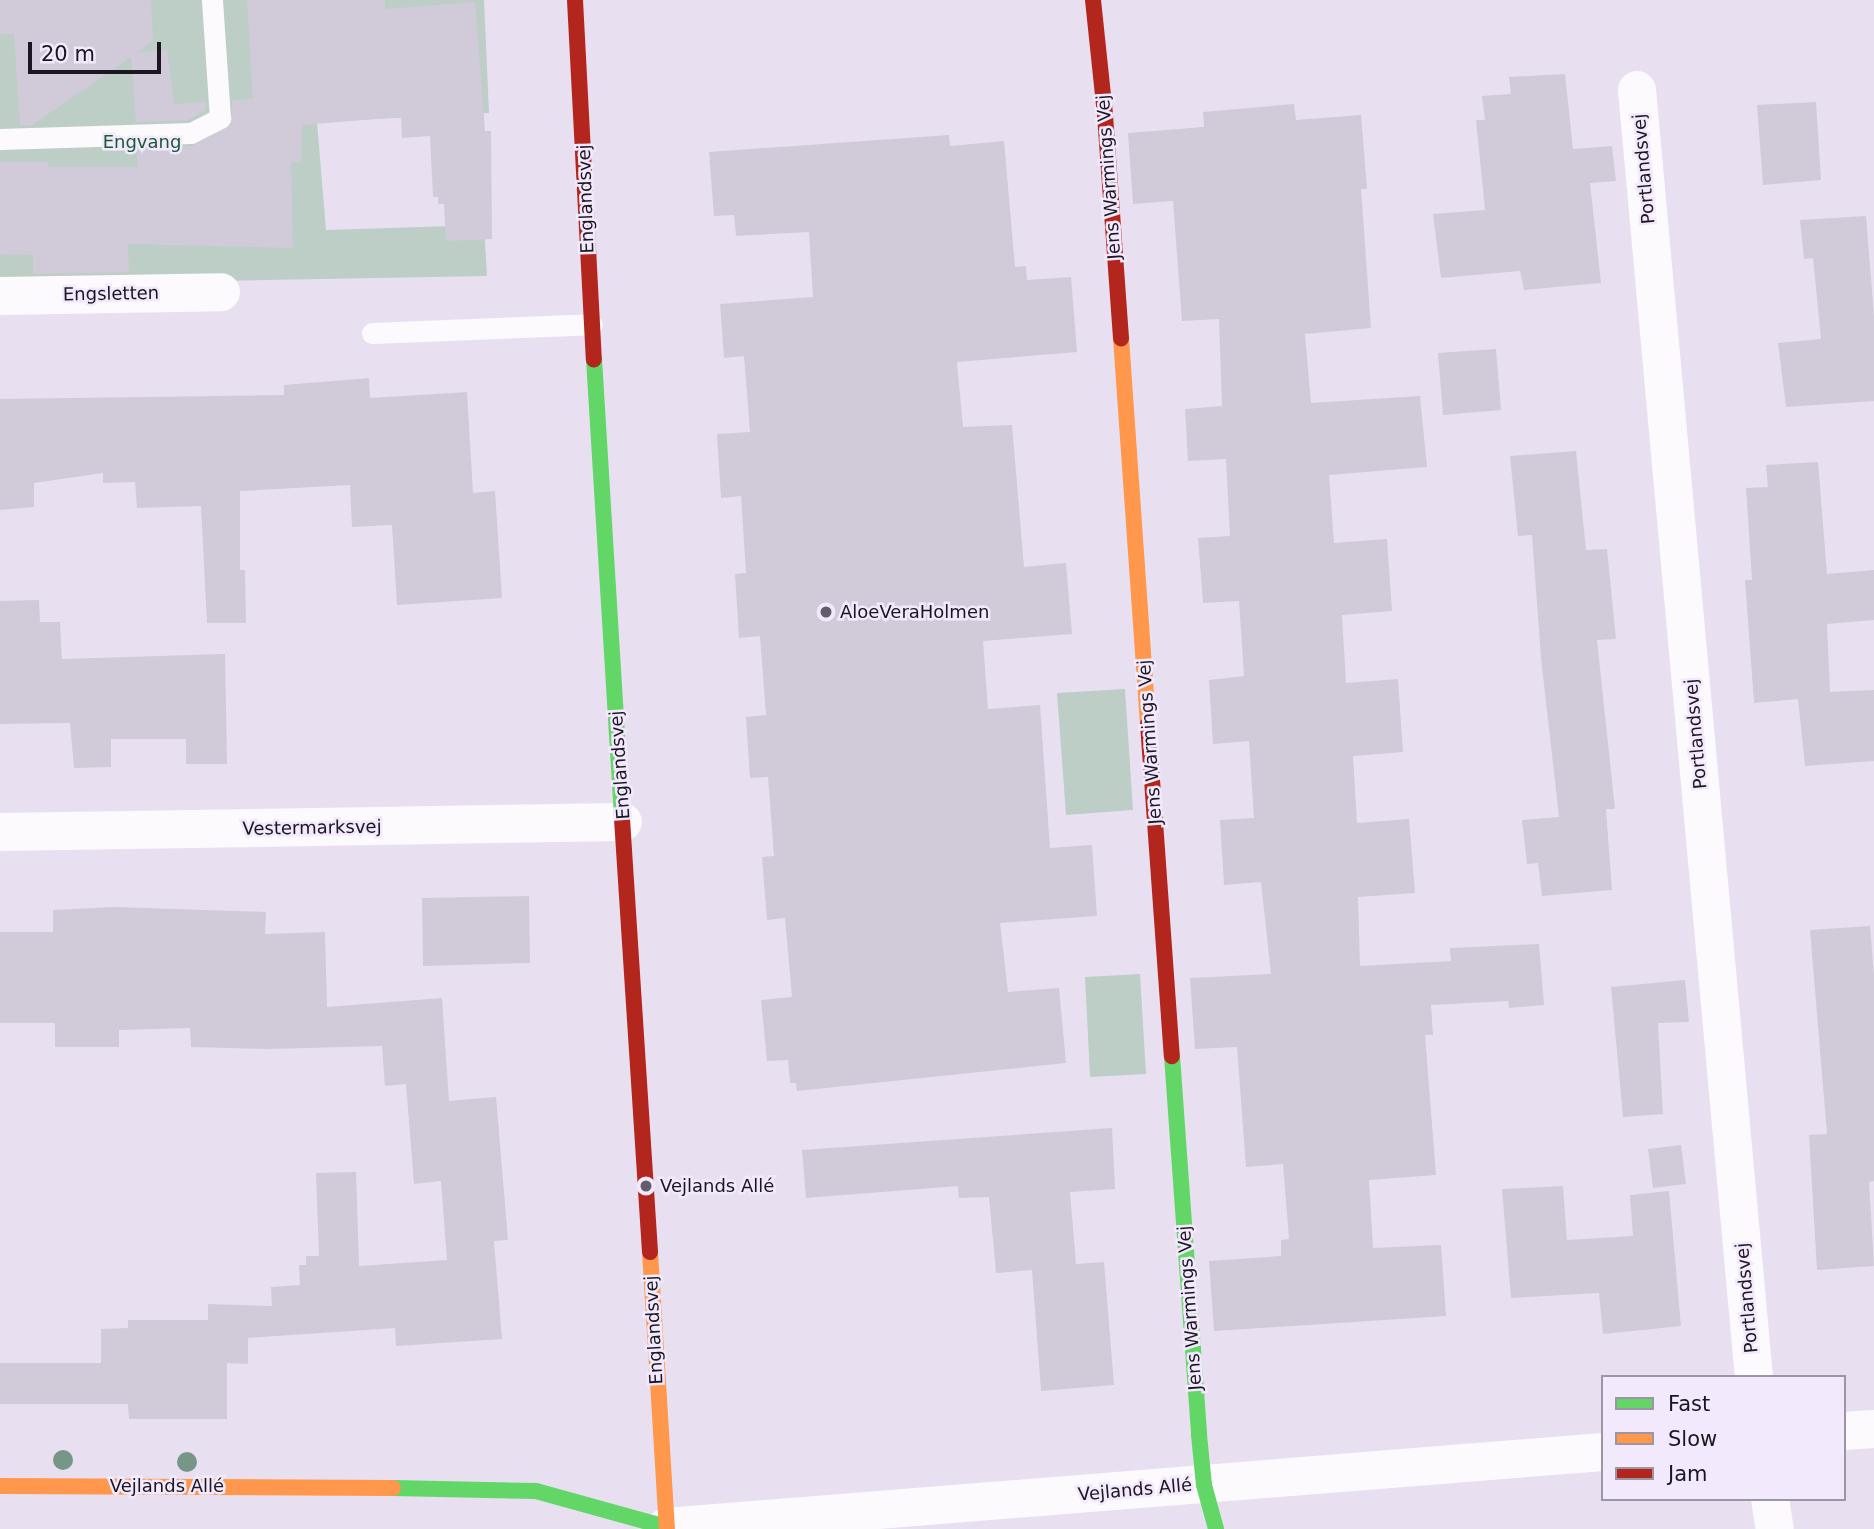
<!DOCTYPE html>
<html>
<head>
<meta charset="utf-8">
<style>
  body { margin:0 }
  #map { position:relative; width:1874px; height:1529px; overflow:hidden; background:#e8e0f1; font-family:"DejaVu Sans",sans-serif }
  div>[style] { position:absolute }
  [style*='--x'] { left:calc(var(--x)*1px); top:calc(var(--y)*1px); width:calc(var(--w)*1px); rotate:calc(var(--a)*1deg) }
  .green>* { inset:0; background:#bdcec7 }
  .building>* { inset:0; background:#d1cad9 }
  .lane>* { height:21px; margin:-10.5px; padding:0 10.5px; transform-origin:10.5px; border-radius:10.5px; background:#fcfafd }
  .street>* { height:38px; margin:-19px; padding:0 19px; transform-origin:19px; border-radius:19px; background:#fcfafd }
  .fast>* { height:16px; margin:-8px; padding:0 8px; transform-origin:8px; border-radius:8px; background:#63d668 }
  .slow>* { height:16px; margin:-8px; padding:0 8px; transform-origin:8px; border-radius:8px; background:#ff974d }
  .jam>* { height:16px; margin:-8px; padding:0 8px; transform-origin:8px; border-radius:8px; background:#b3261e }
  .trees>* { width:20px; height:20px; margin:-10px; border-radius:50%; background:#769788 }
  .dots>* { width:19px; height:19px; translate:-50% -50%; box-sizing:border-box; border:4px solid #f2e9fc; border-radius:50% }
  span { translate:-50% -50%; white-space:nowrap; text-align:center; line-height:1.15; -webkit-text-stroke:5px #f2e9fc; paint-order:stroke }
  .park-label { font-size:18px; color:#185b33 }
  .street-label { font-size:18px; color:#1b1621 }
  .poi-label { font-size:18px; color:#1b1621 }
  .left { translate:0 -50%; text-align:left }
  .legend { position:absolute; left:1601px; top:1375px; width:245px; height:126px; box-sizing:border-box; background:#f2e9fc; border:2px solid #9c95a4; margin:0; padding:9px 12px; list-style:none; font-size:21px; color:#1b1621 }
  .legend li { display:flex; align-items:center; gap:14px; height:35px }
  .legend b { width:35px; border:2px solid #9c95a4 }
  .scale { position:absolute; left:28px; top:42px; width:133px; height:32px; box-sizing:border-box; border:4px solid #1b1621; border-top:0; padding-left:9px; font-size:21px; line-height:24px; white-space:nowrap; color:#1b1621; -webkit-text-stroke:5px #f2e9fc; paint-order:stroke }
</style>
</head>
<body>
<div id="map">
  <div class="green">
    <div style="clip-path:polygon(0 0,484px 0,489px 113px,317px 122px,326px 230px,484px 225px,487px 276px,0 285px)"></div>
    <div style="clip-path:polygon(1125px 689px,1133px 810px,1066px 815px,1057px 693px)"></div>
    <div style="clip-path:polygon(1140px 974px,1146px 1074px,1090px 1077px,1085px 977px)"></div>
  </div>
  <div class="building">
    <div style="clip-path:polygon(0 0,151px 0,153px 41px,138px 52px,167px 50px,174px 104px,206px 102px,206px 110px,188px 120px,136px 122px,131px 57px,32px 125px,20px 125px,14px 34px,0 34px)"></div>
    <div style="clip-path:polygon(247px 0,385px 0,385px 9px,475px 2px,485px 131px,491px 131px,492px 239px,446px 241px,444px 204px,438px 204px,438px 197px,433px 197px,430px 136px,402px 138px,401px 117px,302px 125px,301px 162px,291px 162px,293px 248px,128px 244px,129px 272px,33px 274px,33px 255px,0 254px,0 162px,48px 162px,48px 167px,138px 167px,137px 148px,192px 146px,231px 125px,232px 100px,253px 99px)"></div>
    <div style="clip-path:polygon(1565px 74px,1573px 149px,1612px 146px,1616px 181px,1590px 183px,1601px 283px,1524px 290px,1520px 271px,1441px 278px,1433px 214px,1485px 210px,1476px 120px,1485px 120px,1482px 96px,1511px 94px,1509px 77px)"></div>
    <div style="clip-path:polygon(1816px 102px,1821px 180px,1763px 185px,1757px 105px)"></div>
    <div style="clip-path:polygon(1294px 104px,1296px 120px,1361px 115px,1367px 189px,1361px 189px,1371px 328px,1305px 334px,1311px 403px,1420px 396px,1427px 467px,1329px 475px,1334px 543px,1387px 539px,1392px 611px,1342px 615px,1346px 683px,1398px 679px,1403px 752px,1353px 756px,1357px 823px,1409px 819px,1415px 893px,1358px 897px,1360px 966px,1451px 961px,1450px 948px,1539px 944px,1544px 1005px,1509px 1008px,1508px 1001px,1431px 1005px,1433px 1035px,1425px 1035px,1436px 1175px,1369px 1180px,1373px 1248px,1441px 1245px,1446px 1316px,1214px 1331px,1209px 1261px,1281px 1256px,1281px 1240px,1289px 1239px,1283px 1164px,1246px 1167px,1237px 1047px,1195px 1049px,1190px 978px,1271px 974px,1261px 882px,1224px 885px,1220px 820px,1254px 818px,1249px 741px,1213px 744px,1209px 680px,1244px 676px,1239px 601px,1203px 603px,1198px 538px,1230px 536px,1226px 459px,1188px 461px,1185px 409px,1222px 406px,1219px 319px,1182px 321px,1173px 201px,1133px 204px,1128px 133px,1204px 127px,1203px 112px)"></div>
    <div style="clip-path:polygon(949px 135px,950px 146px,1004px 141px,1015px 267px,1026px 266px,1027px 280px,1071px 277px,1077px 352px,957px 362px,963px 427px,1012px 425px,1024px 567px,1066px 563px,1072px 634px,983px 641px,988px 709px,1040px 705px,1050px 848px,1092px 845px,1097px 916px,1000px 923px,1008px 992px,1059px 988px,1066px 1063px,797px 1091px,796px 1083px,790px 1083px,788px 1060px,767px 1061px,761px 1000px,792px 997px,785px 918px,767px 920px,762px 857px,774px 856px,768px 777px,750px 778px,746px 717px,766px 715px,760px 636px,739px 638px,735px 574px,746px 573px,741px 496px,721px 498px,717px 434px,750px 432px,744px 356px,724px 358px,720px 304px,813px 297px,809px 232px,736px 236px,734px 215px,714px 216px,709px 152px)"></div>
    <div style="clip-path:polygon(1866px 216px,1874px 316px,1874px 401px,1786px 407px,1778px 343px,1821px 339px,1813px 258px,1804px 259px,1800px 220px)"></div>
    <div style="clip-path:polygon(1496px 349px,1501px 410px,1443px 415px,1438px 353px)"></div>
    <div style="clip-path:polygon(369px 378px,370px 398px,467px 392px,473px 493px,495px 491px,502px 598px,397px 605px,392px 525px,352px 527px,350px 485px,240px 491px,240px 570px,245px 570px,246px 623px,207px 623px,201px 506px,137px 508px,135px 482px,103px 483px,103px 473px,34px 483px,34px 507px,0 510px,0 399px,284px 395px,284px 385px)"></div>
    <div style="clip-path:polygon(1576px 451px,1586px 550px,1607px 549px,1616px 639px,1597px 640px,1615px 809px,1606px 809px,1612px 890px,1542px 896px,1538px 863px,1527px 864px,1522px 820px,1559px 817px,1541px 658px,1532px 535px,1518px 536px,1510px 456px)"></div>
    <div style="clip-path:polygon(1818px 462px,1827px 574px,1874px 570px,1874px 620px,1827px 624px,1830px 692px,1874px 690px,1874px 761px,1805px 766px,1798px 699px,1754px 703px,1745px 580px,1752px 580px,1746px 488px,1768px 487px,1766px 465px)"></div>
    <div style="clip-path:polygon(39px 600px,40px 622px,60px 622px,62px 659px,225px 654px,227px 764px,186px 764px,186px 739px,111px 739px,111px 767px,74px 768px,70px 723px,0 724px,0 601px)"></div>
    <div style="clip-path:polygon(529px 896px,530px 963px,423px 966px,422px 898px)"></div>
    <div style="clip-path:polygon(116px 907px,266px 912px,265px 934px,325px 932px,327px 1007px,442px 998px,449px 1101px,496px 1097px,508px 1240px,494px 1241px,502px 1339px,396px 1346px,395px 1328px,248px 1338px,248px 1364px,227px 1363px,227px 1419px,129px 1419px,128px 1404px,0 1404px,0 1363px,101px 1363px,101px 1329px,128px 1328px,128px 1320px,208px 1320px,208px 1304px,272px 1306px,271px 1287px,300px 1285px,299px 1265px,306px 1265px,306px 1256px,319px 1256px,316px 1173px,356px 1172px,359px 1266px,447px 1260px,441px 1181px,414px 1184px,406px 1084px,385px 1086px,382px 1046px,268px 1049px,191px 1047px,190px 1028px,119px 1030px,119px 1047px,55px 1047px,55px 1023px,0 1023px,0 932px,53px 932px,53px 910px)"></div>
    <div style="clip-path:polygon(1870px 926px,1874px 975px,1874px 1181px,1869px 1182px,1874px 1266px,1817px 1270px,1809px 1135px,1827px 1134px,1810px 930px)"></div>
    <div style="clip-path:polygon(1685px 980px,1689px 1022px,1658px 1023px,1663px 1114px,1623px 1117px,1611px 987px)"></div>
    <div style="clip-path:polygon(1112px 1128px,1115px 1189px,1070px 1192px,1076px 1264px,1104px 1262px,1114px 1385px,1041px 1391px,1032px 1270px,996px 1273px,989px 1197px,959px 1198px,958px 1186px,806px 1198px,802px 1150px)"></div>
    <div style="clip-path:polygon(1681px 1145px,1686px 1184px,1653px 1188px,1648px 1149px)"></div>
    <div style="clip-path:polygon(1563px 1186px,1567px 1240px,1633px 1236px,1630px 1195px,1669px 1191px,1681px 1326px,1603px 1334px,1599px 1293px,1511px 1298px,1502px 1189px)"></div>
  </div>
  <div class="lane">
    <div style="--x:0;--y:139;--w:191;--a:-1.8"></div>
    <div style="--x:191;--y:133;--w:33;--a:-27"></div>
    <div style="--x:220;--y:118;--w:118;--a:-93.9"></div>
    <div style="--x:372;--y:333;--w:220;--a:-2.3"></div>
  </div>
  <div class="street">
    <div style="--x:1637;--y:90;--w:1292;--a:84.81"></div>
    <div style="--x:0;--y:296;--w:221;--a:-1"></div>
    <div style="--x:0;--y:832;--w:623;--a:-0.92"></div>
    <div style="--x:1844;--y:1431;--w:30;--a:-4"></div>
    <div style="--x:1770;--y:1499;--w:30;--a:81"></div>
    <div style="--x:666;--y:1527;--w:940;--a:-4.58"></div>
  </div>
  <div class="fast">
    <div style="--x:594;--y:359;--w:461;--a:86.5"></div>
    <div style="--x:1172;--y:1056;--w:380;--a:85.9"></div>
    <div style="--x:1199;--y:1435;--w:50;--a:84.3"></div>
    <div style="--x:1204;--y:1485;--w:46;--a:74.7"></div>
    <div style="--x:393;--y:1488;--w:143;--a:1.2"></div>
    <div style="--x:536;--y:1491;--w:135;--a:15.5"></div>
  </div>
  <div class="slow">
    <div style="--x:1121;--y:338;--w:387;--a:86"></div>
    <div style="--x:650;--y:1252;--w:278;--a:86.5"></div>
    <div style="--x:0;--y:1486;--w:393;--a:0.3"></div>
  </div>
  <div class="jam">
    <div style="--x:575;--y:0;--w:360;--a:87"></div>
    <div style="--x:1093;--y:0;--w:116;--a:84"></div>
    <div style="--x:1105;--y:115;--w:224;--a:85.9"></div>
    <div style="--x:1148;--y:724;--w:333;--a:85.9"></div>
    <div style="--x:622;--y:819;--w:434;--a:86.3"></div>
  </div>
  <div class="trees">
    <div style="left:63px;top:1460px"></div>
    <div style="left:187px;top:1462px"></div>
  </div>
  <div class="dots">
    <div style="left:826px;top:612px;background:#635d6a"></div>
    <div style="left:646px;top:1186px;background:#635d6a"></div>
  </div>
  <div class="park-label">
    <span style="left:142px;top:142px">Engvang</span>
  </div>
  <div class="street-label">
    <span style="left:1644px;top:169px;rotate:-95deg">Portlandsvej</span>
    <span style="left:1109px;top:177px;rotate:-94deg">Jens Warmings Vej</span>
    <span style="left:586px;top:199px;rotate:-92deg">Englandsvej</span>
    <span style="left:111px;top:294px;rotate:-1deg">Engsletten</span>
    <span style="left:1696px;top:734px;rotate:-95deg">Portlandsvej</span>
    <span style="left:1150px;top:742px;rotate:-94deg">Jens Warmings Vej</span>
    <span style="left:620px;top:765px;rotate:-94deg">Englandsvej</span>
    <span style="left:312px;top:828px;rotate:-1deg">Vestermarksvej</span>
    <span style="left:1747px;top:1298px;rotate:-95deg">Portlandsvej</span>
    <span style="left:1190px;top:1308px;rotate:-94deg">Jens Warmings Vej</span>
    <span style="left:654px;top:1330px;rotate:-93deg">Englandsvej</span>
    <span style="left:167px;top:1486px">Vejlands Allé</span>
    <span style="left:1135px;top:1490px;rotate:-5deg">Vejlands Allé</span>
  </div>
  <div class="poi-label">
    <span class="left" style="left:840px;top:612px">AloeVeraHolmen</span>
    <span class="left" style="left:660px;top:1186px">Vejlands Allé</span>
  </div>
  <ul class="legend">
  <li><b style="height:9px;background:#63d668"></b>Fast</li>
  <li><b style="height:9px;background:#ff974d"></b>Slow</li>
  <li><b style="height:9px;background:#b3261e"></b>Jam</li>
  </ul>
  <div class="scale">20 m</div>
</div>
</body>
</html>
